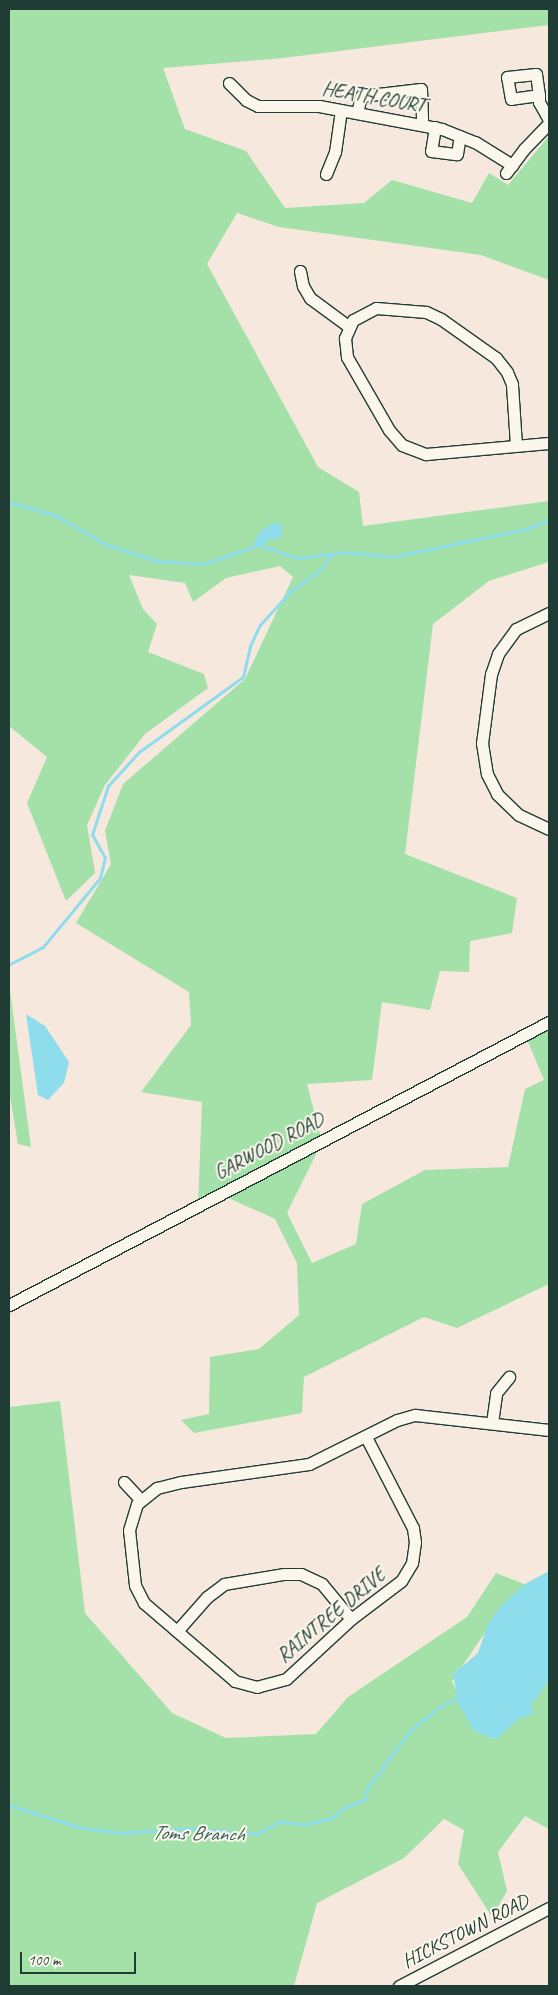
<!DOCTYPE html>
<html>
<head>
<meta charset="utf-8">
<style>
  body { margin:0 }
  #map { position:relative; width:558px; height:1995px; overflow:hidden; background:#f7e8de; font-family:Caveat,sans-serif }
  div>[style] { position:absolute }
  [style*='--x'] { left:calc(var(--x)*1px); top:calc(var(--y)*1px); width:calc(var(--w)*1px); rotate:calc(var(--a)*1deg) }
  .green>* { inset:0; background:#a3e1a8 }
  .water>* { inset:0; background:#8edded }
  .stream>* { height:2.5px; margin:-1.25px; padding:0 1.25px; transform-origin:1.25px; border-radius:1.25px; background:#8edded }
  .roads { filter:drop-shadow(1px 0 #1f3d34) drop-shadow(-1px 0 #1f3d34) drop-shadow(0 1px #1f3d34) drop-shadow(0 -1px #1f3d34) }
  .minor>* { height:11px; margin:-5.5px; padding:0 5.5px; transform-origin:5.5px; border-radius:5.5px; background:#fbf7ec }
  span { translate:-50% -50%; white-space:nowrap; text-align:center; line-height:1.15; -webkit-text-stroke:4px #fbf7ec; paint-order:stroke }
  .street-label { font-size:20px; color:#1f3d34 }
  .water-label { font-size:21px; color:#355d59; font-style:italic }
  .frame { position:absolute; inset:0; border:10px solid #1f3d34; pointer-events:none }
  .scale { position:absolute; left:20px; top:1952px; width:116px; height:22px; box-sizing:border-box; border:2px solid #1f3d34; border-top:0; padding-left:6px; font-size:15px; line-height:18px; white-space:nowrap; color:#1f3d34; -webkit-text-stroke:4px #fbf7ec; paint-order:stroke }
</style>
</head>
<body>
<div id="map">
  <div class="green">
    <div style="clip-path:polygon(9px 9px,549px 9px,549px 25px,283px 58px,163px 68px,185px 129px,246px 151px,285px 208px,364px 203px,392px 180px,472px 203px,489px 173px,508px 185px,549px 136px,549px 280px,481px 255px,279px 227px,237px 213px,207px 264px,318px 467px,359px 492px,363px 526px,549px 501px,549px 562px,489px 581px,433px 624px,405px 854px,517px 898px,512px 933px,470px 941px,469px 972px,440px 971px,430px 1010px,382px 1002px,372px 1080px,307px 1084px,322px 1142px,287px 1213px,312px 1263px,356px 1244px,362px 1204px,425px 1170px,508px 1167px,525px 1089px,544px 1080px,524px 1032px,549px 1020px,549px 1284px,457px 1328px,424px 1317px,304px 1377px,302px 1413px,194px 1433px,181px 1420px,209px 1414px,210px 1357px,259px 1349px,299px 1315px,297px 1263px,275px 1219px,222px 1195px,198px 1205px,202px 1102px,141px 1092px,191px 1025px,189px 992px,76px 923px,111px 864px,105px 831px,123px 784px,245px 679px,293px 577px,280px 566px,226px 578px,193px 602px,185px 583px,129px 575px,143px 609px,157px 624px,148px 652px,204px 674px,208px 688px,145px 734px,105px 785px,87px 825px,95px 873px,66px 901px,27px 803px,47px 757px,9px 726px)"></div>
    <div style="clip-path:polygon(9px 983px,31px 1147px,18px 1144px,9px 1090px)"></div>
    <div style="clip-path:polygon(60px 1401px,85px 1613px,172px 1713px,226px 1738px,316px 1734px,348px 1697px,467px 1617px,496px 1573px,532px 1587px,499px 1612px,452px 1681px,474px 1731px,494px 1739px,549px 1678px,549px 1829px,525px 1816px,498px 1852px,507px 1891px,492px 1917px,458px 1864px,464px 1830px,444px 1819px,404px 1858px,317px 1903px,294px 1986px,9px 1986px,9px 1407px)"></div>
  </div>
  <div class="water">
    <div style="clip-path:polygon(273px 523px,282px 524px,281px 538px,268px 540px,261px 547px,253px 545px,261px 531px)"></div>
    <div style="clip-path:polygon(26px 1014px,45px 1026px,69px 1062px,64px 1083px,48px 1100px,38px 1095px)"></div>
    <div style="clip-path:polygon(549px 1571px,549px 1680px,531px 1706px,534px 1713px,518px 1719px,497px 1739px,491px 1738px,474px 1731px,458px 1703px,453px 1674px,478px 1653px,487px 1626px,500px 1607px,525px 1584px)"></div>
  </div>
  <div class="stream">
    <div style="--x:9;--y:502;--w:48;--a:15.8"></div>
    <div style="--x:55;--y:515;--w:58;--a:30.1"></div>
    <div style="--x:105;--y:544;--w:55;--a:18.1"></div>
    <div style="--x:157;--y:561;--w:47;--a:3.7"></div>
    <div style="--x:204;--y:564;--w:55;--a:-19.1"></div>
    <div style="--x:262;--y:546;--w:37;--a:19"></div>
    <div style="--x:297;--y:558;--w:49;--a:-7"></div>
    <div style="--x:346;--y:552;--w:46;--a:6.2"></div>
    <div style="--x:392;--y:557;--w:137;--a:-11.8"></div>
    <div style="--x:526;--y:529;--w:25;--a:-21"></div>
    <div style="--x:10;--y:964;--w:37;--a:-27"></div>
    <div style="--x:43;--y:947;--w:89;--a:-50.4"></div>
    <div style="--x:100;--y:878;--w:21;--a:-76"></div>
    <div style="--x:105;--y:858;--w:26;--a:-119"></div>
    <div style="--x:92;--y:835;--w:52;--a:-71.9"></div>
    <div style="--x:108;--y:786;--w:46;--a:-47.6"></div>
    <div style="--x:139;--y:752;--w:128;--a:-35.8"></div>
    <div style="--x:243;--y:677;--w:32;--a:-77"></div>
    <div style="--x:250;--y:646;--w:23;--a:-65"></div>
    <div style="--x:260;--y:625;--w:47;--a:-47.6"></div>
    <div style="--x:292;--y:590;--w:33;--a:-35"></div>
    <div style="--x:319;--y:571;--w:20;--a:-53"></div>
    <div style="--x:9;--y:1805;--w:77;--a:17.5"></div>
    <div style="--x:82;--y:1828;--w:40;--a:7.1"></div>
    <div style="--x:122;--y:1833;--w:69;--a:-4.1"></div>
    <div style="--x:191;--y:1828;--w:66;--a:5.2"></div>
    <div style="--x:257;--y:1834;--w:25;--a:-29"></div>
    <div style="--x:279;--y:1822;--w:27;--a:4"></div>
    <div style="--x:306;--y:1824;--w:27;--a:-13"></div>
    <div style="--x:332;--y:1818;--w:16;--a:-40"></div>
    <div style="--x:344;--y:1808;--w:22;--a:-22"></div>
    <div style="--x:364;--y:1800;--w:11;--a:-75"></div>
    <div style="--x:367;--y:1789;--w:71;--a:-53.6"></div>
    <div style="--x:409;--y:1732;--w:40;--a:-39"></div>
    <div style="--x:440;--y:1707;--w:21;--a:-29"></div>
  </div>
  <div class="roads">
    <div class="minor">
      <div style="--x:229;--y:83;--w:24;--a:45"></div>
      <div style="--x:246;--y:100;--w:13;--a:27"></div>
      <div style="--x:258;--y:106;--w:61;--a:0"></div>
      <div style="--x:319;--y:106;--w:125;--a:10.6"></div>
      <div style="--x:442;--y:129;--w:35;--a:22"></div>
      <div style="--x:475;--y:142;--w:44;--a:31.9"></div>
      <div style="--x:539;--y:95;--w:28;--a:172"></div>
      <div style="--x:511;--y:99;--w:22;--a:-100"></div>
      <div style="--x:507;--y:77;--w:29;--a:-6"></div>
      <div style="--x:536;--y:74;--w:21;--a:82"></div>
      <div style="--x:539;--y:95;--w:7;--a:90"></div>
      <div style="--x:539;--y:102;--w:21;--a:61"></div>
      <div style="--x:357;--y:113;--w:17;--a:-77"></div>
      <div style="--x:361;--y:96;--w:60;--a:-6.7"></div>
      <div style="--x:421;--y:89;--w:35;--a:88"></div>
      <div style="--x:435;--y:127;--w:24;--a:99"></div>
      <div style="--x:431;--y:151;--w:26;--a:7"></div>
      <div style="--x:457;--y:154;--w:18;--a:-81"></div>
      <div style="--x:506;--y:173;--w:30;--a:-53"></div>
      <div style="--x:524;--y:149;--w:36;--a:-46"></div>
      <div style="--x:326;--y:174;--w:24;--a:-68"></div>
      <div style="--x:335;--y:152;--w:42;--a:-81.9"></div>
      <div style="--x:300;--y:271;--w:15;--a:79"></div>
      <div style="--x:303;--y:286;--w:14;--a:60"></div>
      <div style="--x:310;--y:298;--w:47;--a:36.4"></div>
      <div style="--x:516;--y:445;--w:61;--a:-93.8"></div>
      <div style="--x:512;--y:384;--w:13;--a:-113"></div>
      <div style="--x:507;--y:372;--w:18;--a:-128"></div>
      <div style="--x:496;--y:358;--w:67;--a:-144.7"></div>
      <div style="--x:441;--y:319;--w:17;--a:-155"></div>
      <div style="--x:426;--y:312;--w:50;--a:-175.4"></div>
      <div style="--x:376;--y:308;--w:26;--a:152"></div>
      <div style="--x:353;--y:320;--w:20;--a:114"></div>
      <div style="--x:345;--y:338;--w:19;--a:84"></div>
      <div style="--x:347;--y:357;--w:84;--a:60.1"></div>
      <div style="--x:389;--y:430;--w:20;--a:49"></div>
      <div style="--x:402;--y:445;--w:26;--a:21"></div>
      <div style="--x:426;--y:454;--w:123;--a:-5.1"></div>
      <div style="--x:549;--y:613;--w:37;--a:154"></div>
      <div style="--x:516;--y:629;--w:31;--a:126"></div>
      <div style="--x:498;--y:654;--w:21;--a:109"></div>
      <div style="--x:491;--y:674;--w:70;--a:97.4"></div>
      <div style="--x:482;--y:743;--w:31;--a:81"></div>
      <div style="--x:487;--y:774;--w:22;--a:63"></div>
      <div style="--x:497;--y:794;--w:30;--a:44"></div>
      <div style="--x:519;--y:815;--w:33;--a:25"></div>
      <div style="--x:9;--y:1305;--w:610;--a:-27.66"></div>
      <div style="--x:492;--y:1423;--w:30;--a:-82"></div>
      <div style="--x:496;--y:1393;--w:21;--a:-51"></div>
      <div style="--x:366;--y:1437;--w:102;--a:62.7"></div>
      <div style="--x:413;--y:1528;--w:14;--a:82"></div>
      <div style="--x:415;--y:1542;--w:21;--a:98"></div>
      <div style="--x:412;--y:1563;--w:21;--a:121"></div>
      <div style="--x:401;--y:1581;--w:63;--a:142.8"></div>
      <div style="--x:351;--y:1619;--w:88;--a:137.3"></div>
      <div style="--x:286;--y:1679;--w:30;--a:165"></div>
      <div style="--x:257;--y:1687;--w:23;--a:-165"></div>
      <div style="--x:235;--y:1681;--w:120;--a:-139.4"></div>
      <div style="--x:144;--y:1603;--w:20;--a:-117"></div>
      <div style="--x:135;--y:1585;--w:55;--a:-96.2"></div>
      <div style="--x:129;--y:1530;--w:27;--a:-73"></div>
      <div style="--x:137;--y:1504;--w:26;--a:-39"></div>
      <div style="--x:157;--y:1488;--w:25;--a:-14"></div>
      <div style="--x:181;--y:1482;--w:129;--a:-8"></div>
      <div style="--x:309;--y:1464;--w:98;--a:-26.6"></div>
      <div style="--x:397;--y:1420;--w:19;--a:-16"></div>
      <div style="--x:415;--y:1415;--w:135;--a:6.4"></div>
      <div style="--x:124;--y:1482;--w:25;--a:47"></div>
      <div style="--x:177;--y:1631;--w:45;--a:-48.6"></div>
      <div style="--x:207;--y:1597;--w:21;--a:-37"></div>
      <div style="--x:224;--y:1584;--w:61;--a:-9.5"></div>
      <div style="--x:284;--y:1574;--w:17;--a:0"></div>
      <div style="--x:301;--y:1574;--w:23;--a:25"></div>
      <div style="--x:322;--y:1584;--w:45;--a:50.4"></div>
      <div style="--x:399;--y:1986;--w:169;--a:-27.5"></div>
    </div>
  </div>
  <div class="street-label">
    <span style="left:374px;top:97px;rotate:10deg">HEATH COURT</span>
    <span style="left:269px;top:1146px;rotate:-28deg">GARWOOD ROAD</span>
    <span style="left:331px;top:1615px;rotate:-40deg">RAINTREE DRIVE</span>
    <span style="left:465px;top:1931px;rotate:-27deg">HICKSTOWN ROAD</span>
  </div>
  <div class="water-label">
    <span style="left:198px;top:1833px;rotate:1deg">Toms Branch</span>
  </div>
  <div class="frame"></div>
  <div class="scale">100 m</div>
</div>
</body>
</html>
